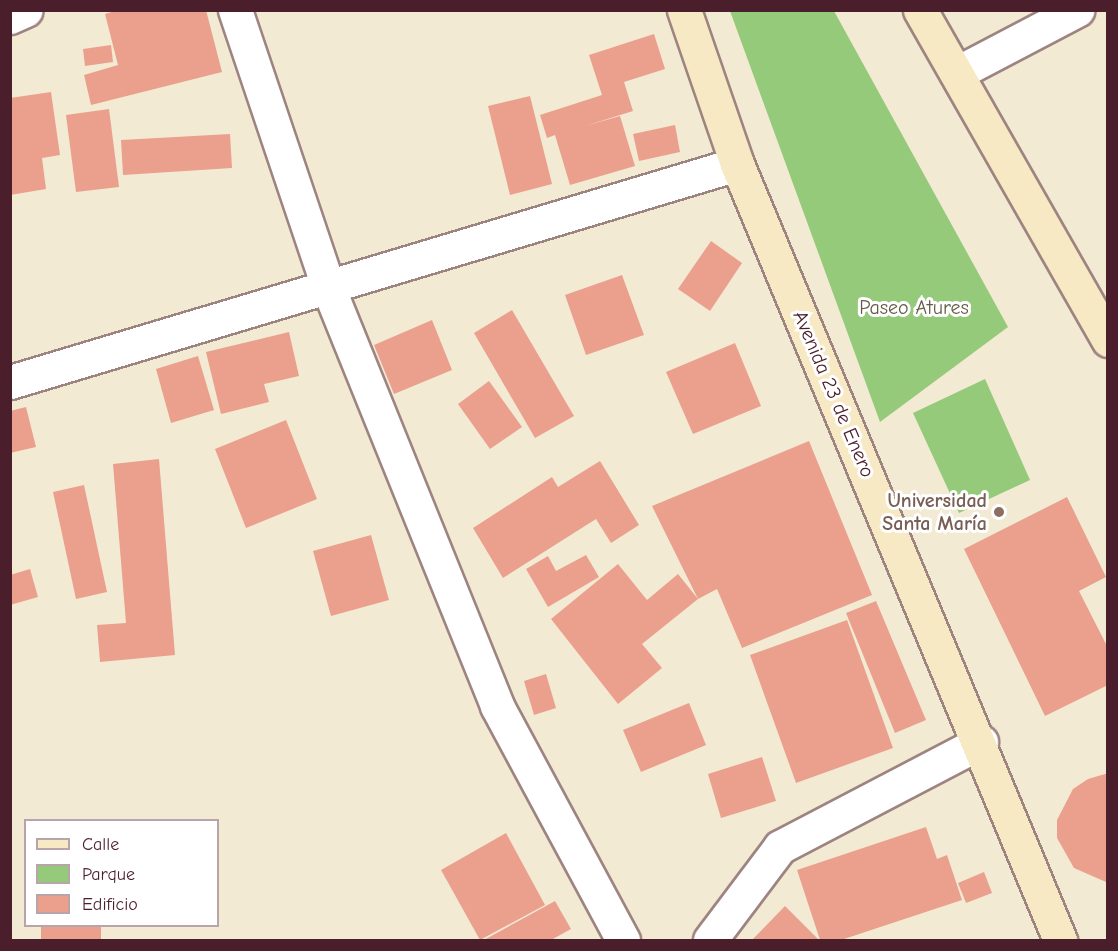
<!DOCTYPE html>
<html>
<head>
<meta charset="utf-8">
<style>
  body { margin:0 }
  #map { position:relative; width:1118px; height:951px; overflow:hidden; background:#f3ead4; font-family:"Comic Neue",sans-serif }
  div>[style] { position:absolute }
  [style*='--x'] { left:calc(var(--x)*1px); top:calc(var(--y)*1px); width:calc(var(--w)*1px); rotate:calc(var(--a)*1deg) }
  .green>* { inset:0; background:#95ca7b }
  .building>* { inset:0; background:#eaa08d }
  .roads { filter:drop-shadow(2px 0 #9e8480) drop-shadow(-2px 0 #9e8480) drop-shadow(0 2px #9e8480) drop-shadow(0 -2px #9e8480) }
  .street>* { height:33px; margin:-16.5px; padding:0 16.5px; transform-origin:16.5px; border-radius:16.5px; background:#fff }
  .secondary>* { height:33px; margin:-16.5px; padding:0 16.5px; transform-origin:16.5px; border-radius:16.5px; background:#f6e9c3 }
  .dots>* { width:16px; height:16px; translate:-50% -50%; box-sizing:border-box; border:3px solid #fff; border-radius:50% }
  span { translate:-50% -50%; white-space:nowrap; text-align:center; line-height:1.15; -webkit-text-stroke:6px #fff; paint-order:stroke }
  .park-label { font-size:20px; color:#645b47 }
  .street-label { font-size:20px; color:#4a1f2b }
  .education-label { font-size:20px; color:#785e54; font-weight:700 }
  .right { translate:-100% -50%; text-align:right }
  .frame { position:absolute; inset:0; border:12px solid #4a1f2b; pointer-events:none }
  .legend { position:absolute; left:24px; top:819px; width:195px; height:108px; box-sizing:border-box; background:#fff; border:2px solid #b7a5aa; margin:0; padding:8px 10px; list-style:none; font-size:18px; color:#4a1f2b }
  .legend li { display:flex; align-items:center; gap:12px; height:30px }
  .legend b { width:30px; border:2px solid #b7a5aa }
</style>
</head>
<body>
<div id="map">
  <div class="green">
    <div style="clip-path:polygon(730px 11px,834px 11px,1008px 327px,880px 422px)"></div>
    <div style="clip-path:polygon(985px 379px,1030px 480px,959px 513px,913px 413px)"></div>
  </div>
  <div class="building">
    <div style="clip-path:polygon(118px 10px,206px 10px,222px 72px,91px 105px,84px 75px,118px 65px,105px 14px)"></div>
    <div style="clip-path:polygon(654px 34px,665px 69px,624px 82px,633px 111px,585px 126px,620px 116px,635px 166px,570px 185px,555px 135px,547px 138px,540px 115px,602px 95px,589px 55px)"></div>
    <div style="clip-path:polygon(111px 45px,113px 62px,85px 66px,83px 49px)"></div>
    <div style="clip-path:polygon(51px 92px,60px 155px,42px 158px,46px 189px,10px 195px,10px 98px)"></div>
    <div style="clip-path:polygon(530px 96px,552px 184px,510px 195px,488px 106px)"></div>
    <div style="clip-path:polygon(109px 109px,119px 187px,76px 192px,66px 115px)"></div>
    <div style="clip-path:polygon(675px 125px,680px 152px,639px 161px,633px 134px)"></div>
    <div style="clip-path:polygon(230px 134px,232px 168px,123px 175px,121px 140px)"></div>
    <div style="clip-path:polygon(711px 241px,742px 263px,710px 311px,678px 289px)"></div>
    <div style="clip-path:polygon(622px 275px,644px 335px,586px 355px,565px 295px)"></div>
    <div style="clip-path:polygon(512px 310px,574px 416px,535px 438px,474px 333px)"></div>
    <div style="clip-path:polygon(432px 320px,452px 370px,394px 394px,374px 345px)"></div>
    <div style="clip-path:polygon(289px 332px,299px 376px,264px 384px,269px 402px,221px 414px,206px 352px)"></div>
    <div style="clip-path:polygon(735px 343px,761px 406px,693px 434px,666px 372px)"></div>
    <div style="clip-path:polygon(198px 356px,214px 410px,171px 423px,156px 369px)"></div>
    <div style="clip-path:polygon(489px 381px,522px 427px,490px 449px,458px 404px)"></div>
    <div style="clip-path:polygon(26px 407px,36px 447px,10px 453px,10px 411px)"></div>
    <div style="clip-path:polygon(286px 420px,317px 499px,246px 528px,215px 449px)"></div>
    <div style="clip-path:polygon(809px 441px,872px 595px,742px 648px,717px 589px,698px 599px,652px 506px)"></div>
    <div style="clip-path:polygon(159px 459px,175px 655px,100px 662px,97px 625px,126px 623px,113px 464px)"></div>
    <div style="clip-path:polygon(600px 461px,639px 525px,611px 543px,596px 519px,503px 578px,473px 528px,552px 477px,558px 487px)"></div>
    <div style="clip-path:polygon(84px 485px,107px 592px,76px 599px,53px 492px)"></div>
    <div style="clip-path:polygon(1067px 497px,1106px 577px,1079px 591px,1108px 648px,1108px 685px,1045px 716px,964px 549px)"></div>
    <div style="clip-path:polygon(371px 535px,389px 600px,331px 616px,313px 551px)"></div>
    <div style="clip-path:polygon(586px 555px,599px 577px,548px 607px,526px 569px,548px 556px,556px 571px)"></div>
    <div style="clip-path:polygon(618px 564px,647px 600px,678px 574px,698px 599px,642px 644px,662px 668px,618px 704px,551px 619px)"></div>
    <div style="clip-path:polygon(30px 569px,38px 597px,10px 605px,10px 575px)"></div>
    <div style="clip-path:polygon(876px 601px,926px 720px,895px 733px,846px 613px)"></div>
    <div style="clip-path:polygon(847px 620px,893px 748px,796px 783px,750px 655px)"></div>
    <div style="clip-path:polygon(546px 674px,556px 708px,534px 715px,524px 681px)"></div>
    <div style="clip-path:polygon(689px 703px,706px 745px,641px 772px,623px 730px)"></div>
    <div style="clip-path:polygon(762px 757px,776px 801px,721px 818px,708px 774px)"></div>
    <div style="clip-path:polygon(1105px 774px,1108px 774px,1106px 882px,1074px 868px,1057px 838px,1057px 820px,1073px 789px,1088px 779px)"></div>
    <div style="clip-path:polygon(926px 827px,937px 859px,947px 855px,962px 900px,841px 940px,820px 940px,797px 870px)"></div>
    <div style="clip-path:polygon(506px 833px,545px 905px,480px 940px,441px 870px)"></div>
    <div style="clip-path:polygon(984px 872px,992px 893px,966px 903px,958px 883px)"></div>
    <div style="clip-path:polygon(555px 901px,571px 929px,551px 940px,484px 940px)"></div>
    <div style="clip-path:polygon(785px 906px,819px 940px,752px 940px)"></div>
    <div style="clip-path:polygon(41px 926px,101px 926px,101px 940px,41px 940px)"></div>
  </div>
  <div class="roads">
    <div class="street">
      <div style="--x:235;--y:10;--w:292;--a:71.4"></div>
      <div style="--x:328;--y:287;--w:452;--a:68"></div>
      <div style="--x:497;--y:706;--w:266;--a:61.7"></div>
      <div style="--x:10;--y:17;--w:17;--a:-24"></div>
      <div style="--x:957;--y:73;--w:136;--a:-27.7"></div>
      <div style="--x:10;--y:382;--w:759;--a:-16.69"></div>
      <div style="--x:710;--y:940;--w:116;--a:-53"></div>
      <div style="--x:780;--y:847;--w:227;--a:-27.6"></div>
    </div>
    <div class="secondary">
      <div style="--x:684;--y:10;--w:163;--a:71"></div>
      <div style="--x:737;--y:164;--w:841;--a:67.4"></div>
      <div style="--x:920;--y:10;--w:380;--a:60.3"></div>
    </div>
  </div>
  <div class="dots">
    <div style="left:999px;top:512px;background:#8d6e63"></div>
  </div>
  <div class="park-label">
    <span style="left:914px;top:307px">Paseo Atures</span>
  </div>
  <div class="street-label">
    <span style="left:834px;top:394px;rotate:67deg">Avenida 23 de Enero</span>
  </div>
  <div class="education-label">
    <span class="right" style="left:987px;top:512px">Universidad<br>Santa María</span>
  </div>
  <div class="frame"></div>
  <ul class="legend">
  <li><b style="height:8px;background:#f6e9c3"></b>Calle</li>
  <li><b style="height:16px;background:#95ca7b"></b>Parque</li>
  <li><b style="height:16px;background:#eaa08d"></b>Edificio</li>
  </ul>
</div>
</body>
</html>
